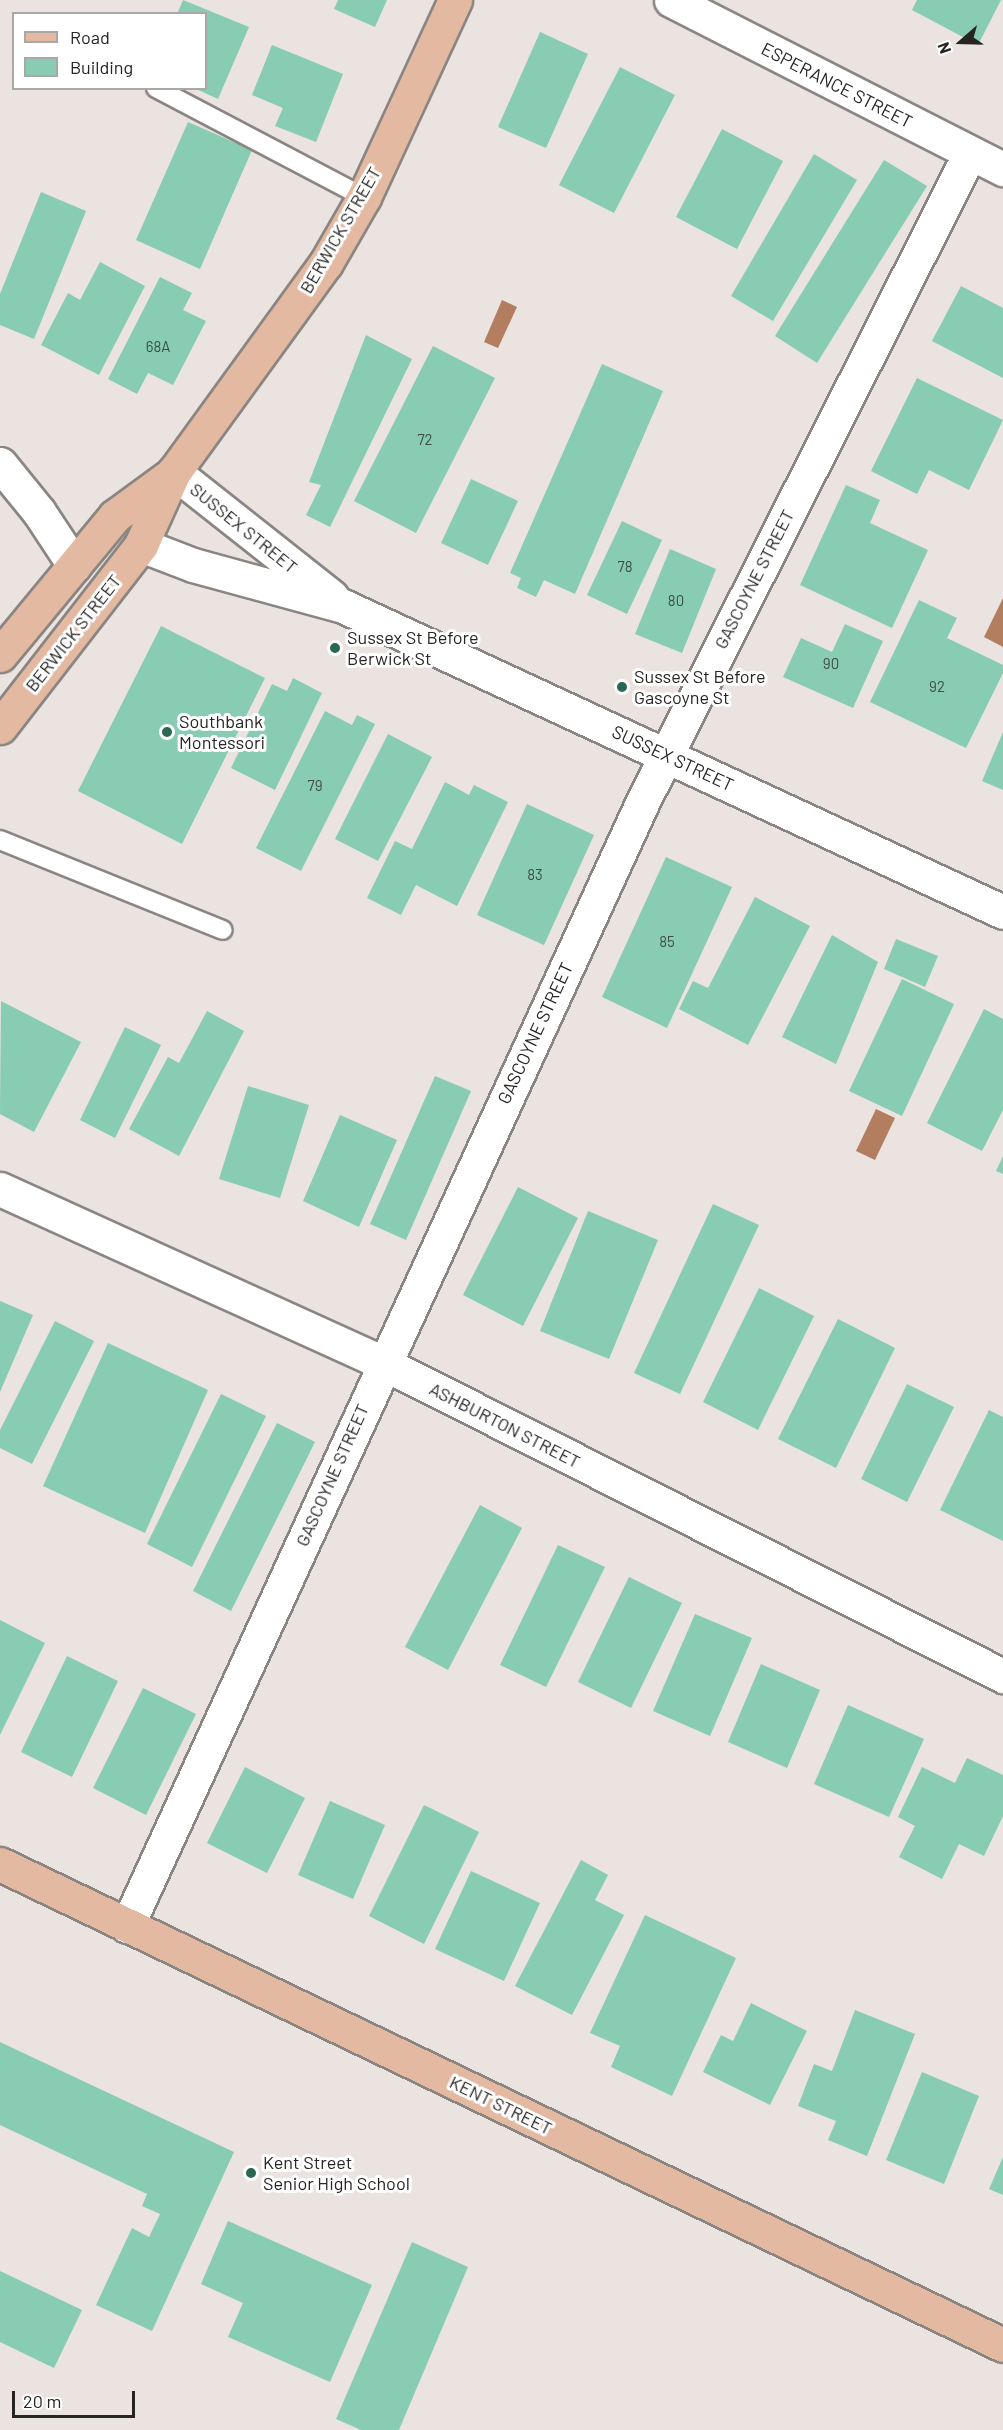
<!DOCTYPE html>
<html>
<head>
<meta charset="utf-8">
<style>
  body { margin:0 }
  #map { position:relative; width:1003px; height:2430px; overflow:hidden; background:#eae3e0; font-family:Barlow,sans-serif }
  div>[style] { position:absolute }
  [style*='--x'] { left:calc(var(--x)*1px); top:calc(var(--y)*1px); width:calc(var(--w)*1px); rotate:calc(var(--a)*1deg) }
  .water>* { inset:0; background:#b37d60 }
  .building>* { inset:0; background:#87ccb3 }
  .roads { filter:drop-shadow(2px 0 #8b8582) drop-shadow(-2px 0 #8b8582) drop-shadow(0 2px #8b8582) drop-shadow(0 -2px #8b8582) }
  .service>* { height:18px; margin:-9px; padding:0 9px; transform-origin:9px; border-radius:9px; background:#fff }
  .minor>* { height:33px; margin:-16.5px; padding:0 16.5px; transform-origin:16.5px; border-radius:16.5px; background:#fff }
  .primary>* { height:33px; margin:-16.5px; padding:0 16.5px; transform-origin:16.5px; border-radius:16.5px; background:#e3b9a2 }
  .dots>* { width:16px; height:16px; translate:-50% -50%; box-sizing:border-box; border:3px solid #fff; border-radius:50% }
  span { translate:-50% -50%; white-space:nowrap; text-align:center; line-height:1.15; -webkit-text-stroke:6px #fff; paint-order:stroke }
  .number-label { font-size:15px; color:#3f4f48 }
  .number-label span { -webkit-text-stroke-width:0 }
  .street-label { font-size:18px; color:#272524 }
  .poi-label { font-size:18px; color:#272524 }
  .left { translate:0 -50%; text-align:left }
  .legend { position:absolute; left:12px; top:12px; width:195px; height:78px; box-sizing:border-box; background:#fff; border:2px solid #a9a8a7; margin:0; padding:8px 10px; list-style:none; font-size:18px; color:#272524 }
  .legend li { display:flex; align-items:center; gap:12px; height:30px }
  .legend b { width:30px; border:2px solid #a9a8a7 }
  .north { position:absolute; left:931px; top:12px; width:60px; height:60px; -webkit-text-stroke:4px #fff; paint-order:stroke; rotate:250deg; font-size:16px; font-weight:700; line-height:24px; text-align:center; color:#272524 }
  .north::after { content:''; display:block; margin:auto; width:21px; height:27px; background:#272524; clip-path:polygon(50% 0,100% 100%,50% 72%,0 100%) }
  .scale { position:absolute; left:12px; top:2391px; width:123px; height:27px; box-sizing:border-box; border:3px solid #272524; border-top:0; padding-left:8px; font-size:18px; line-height:21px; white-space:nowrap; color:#272524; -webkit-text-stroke:4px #fff; paint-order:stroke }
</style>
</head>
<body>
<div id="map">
  <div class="water">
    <div style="clip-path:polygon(502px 300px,517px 307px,498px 348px,484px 342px)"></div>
    <div style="clip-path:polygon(1003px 598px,1003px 647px,984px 637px)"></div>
    <div style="clip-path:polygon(876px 1109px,895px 1118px,875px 1160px,856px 1151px)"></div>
  </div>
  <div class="building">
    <div style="clip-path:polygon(183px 0,249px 27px,218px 99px,194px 88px,206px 88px,206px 14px,177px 14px)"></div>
    <div style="clip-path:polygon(338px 0,387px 0,375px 27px,334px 9px)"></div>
    <div style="clip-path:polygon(917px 0,1001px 0,978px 45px,912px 10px)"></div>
    <div style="clip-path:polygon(540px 32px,588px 54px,546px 148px,498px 127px)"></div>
    <div style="clip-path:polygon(272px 45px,343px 74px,316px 142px,275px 126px,283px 108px,252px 95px)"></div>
    <div style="clip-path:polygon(620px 67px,675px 95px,614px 213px,559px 185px)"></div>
    <div style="clip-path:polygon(188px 122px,252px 150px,200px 269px,136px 240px)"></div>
    <div style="clip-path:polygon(722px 129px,783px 161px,737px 249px,676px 217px)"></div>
    <div style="clip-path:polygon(814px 154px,857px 180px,773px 321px,731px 296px)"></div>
    <div style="clip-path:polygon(884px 160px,927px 186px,817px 363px,775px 336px)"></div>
    <div style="clip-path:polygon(41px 192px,86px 211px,34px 339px,0 325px,0 294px)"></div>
    <div style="clip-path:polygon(100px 262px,145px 286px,99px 375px,41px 345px,68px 293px,80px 300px)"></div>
    <div style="clip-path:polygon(160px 277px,192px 293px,183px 310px,206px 321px,173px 385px,148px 373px,137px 394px,108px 379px)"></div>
    <div style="clip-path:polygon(961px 286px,1003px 308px,1003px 378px,932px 341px)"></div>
    <div style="clip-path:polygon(366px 335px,412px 359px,330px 527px,306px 515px,321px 485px,309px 482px)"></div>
    <div style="clip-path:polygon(433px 346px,495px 378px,416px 533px,354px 501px)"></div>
    <div style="clip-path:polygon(602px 364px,663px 391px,575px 594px,544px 580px,536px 597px,517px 588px,521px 578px,510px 573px)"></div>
    <div style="clip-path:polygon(917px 378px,1003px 420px,969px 490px,929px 470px,917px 494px,871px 471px)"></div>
    <div style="clip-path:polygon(471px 479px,518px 501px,488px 565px,441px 543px)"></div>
    <div style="clip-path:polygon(846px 485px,880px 500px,870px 523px,928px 550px,892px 628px,800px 585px)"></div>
    <div style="clip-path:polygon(622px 521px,662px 540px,627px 614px,587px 595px)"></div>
    <div style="clip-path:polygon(670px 549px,716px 569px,682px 653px,635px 634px)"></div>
    <div style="clip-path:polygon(919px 600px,957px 618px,947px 638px,1003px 665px,1003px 673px,966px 748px,870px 702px)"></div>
    <div style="clip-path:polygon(845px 624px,883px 641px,853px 708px,783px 677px,801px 638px,832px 652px)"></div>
    <div style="clip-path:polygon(161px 626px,265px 678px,182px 844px,78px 791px)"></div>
    <div style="clip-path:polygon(293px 678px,322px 693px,275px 790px,231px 768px,272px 684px,287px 691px)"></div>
    <div style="clip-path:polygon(325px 711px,352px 725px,357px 715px,375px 724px,301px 871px,256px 848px)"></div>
    <div style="clip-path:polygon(1003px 732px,1003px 790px,982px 781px)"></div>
    <div style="clip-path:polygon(388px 734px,432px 757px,378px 861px,335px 839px)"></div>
    <div style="clip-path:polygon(445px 782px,469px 795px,474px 785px,508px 802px,457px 906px,416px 885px,401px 915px,367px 898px,395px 841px,412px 849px)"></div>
    <div style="clip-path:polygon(527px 804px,594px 835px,544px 945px,477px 915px)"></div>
    <div style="clip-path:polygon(666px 857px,732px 887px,667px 1028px,602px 997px)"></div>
    <div style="clip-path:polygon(755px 897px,810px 926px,748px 1045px,679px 1009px,693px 981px,708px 988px)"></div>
    <div style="clip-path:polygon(832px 935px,878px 962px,836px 1064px,782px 1037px)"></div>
    <div style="clip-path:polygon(896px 939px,938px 956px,925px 987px,884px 969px)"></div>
    <div style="clip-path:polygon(902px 979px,954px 1004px,902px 1116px,849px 1091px)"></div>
    <div style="clip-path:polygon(1px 1001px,81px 1042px,34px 1132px,0 1114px)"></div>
    <div style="clip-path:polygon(984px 1009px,1003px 1019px,1003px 1110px,982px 1151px,927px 1123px)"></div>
    <div style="clip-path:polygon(207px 1011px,244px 1031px,179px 1156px,129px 1129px,168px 1057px,179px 1063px)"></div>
    <div style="clip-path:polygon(125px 1027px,161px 1045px,115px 1138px,80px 1120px)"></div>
    <div style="clip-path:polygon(435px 1076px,471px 1091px,406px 1240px,370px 1224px)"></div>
    <div style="clip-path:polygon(248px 1086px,309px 1105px,280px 1198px,219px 1179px)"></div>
    <div style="clip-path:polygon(340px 1115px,397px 1140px,359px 1227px,303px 1201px)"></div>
    <div style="clip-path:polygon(1003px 1156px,1003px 1174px,996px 1171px)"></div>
    <div style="clip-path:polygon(518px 1187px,578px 1218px,523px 1326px,463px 1295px)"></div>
    <div style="clip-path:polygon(713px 1204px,759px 1225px,680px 1394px,634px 1373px)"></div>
    <div style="clip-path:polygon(588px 1211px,658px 1240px,609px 1359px,540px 1331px)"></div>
    <div style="clip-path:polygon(759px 1288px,814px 1316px,758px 1430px,703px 1402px)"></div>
    <div style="clip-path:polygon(0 1301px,33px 1315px,0 1392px)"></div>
    <div style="clip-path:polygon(838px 1319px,895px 1348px,836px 1468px,778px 1439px)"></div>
    <div style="clip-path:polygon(55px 1321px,94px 1341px,32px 1464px,0 1448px,0 1430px)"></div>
    <div style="clip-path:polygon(108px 1343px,208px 1390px,145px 1533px,43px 1486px)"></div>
    <div style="clip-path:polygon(907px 1384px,954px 1407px,907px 1502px,861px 1479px)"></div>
    <div style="clip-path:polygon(221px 1394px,266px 1416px,192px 1567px,147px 1544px)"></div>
    <div style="clip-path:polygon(989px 1410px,1003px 1417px,1003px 1541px,940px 1510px)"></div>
    <div style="clip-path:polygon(277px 1423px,315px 1442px,231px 1611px,193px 1591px)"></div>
    <div style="clip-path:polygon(480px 1505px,522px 1528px,448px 1670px,405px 1647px)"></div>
    <div style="clip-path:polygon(558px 1545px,605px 1567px,546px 1687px,500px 1665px)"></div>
    <div style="clip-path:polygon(629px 1577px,682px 1603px,631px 1708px,578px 1682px)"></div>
    <div style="clip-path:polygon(695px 1614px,752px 1638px,710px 1736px,653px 1711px)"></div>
    <div style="clip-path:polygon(0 1620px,45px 1643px,0 1735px)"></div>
    <div style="clip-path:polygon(67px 1656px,118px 1681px,72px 1777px,21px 1752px)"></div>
    <div style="clip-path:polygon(761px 1664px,820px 1690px,787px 1768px,728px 1742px)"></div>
    <div style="clip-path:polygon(143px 1688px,196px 1714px,146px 1815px,93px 1788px)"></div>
    <div style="clip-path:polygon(848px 1705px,924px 1739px,889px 1817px,814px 1784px)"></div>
    <div style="clip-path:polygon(967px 1758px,1003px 1775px,1003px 1816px,984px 1856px,959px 1844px,942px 1879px,899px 1857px,915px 1826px,898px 1817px,922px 1767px,955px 1783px)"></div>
    <div style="clip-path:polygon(245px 1767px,305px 1798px,267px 1873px,207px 1843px)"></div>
    <div style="clip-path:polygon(330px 1801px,385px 1825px,353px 1899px,298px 1875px)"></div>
    <div style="clip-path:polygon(424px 1805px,479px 1832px,424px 1944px,369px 1916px)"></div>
    <div style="clip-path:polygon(581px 1860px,608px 1875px,595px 1900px,624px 1915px,572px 2015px,515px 1986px)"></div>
    <div style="clip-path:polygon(471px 1871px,540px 1903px,504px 1981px,435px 1949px)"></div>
    <div style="clip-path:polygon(645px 1915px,736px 1958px,672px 2096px,611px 2067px,620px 2046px,590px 2033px)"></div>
    <div style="clip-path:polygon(751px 2003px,807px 2031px,770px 2105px,703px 2072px,721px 2035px,733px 2041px)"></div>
    <div style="clip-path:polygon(855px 2010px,915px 2034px,867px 2156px,828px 2140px,836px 2121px,798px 2106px,814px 2064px,832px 2071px)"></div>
    <div style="clip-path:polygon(0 2042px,234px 2152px,152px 2331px,96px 2305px,132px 2228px,149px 2237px,160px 2214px,142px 2206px,147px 2194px,0 2125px)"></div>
    <div style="clip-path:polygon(922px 2072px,979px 2096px,944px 2184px,886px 2160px)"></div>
    <div style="clip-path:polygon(1003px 2157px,1003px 2195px,989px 2189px)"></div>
    <div style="clip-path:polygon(228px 2221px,372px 2285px,330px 2382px,228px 2337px,243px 2303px,201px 2284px)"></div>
    <div style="clip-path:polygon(412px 2242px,468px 2267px,399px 2430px,361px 2430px,336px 2419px)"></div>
    <div style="clip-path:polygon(0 2271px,82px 2310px,54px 2368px,0 2342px)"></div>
  </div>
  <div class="roads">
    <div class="service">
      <div style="--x:156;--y:88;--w:235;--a:27.7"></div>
      <div style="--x:0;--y:840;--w:240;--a:22"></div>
    </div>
    <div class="minor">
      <div style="--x:671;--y:0;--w:373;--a:27"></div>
      <div style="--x:0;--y:464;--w:62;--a:50.9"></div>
      <div style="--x:39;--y:512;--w:64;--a:56.6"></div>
      <div style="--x:174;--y:472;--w:201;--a:38.3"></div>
      <div style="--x:141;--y:545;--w:56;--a:21"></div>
      <div style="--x:193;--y:565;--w:156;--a:15.3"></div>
      <div style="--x:343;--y:606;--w:727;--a:24.87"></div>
      <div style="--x:0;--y:1189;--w:421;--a:24.4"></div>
      <div style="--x:383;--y:1363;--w:695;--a:26.79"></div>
      <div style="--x:127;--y:1926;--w:1235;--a:-65.36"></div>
      <div style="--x:642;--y:803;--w:728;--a:-63.22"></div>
    </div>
    <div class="primary">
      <div style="--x:0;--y:655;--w:180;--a:-50.4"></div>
      <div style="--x:115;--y:516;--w:69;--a:-36.2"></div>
      <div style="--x:0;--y:727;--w:230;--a:-52.2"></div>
      <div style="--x:141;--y:545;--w:80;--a:-65.7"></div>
      <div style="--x:174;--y:472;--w:258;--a:-54"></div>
      <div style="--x:326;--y:263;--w:76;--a:-60.1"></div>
      <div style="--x:364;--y:197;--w:217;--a:-65.2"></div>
      <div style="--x:0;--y:1864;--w:1112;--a:25.62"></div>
    </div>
  </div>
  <div class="dots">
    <div style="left:335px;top:648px;background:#2a6854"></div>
    <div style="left:622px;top:687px;background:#2a6854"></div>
    <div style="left:167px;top:732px;background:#2a6854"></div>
    <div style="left:251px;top:2173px;background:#2a6854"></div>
  </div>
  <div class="number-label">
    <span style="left:158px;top:347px">68A</span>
    <span style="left:425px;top:440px">72</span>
    <span style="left:625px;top:567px">78</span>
    <span style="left:676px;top:601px">80</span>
    <span style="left:831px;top:664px">90</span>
    <span style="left:937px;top:687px">92</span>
    <span style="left:315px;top:786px">79</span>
    <span style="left:535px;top:875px">83</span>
    <span style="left:667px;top:942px">85</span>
  </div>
  <div class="street-label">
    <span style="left:837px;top:85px;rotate:27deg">ESPERANCE STREET</span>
    <span style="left:340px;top:230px;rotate:-60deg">BERWICK STREET</span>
    <span style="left:244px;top:528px;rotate:39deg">SUSSEX STREET</span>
    <span style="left:754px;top:579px;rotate:-63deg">GASCOYNE STREET</span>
    <span style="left:73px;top:633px;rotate:-52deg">BERWICK STREET</span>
    <span style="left:673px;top:758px;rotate:25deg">SUSSEX STREET</span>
    <span style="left:535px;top:1033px;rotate:-65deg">GASCOYNE STREET</span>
    <span style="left:505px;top:1425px;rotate:27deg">ASHBURTON STREET</span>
    <span style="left:332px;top:1475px;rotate:-66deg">GASCOYNE STREET</span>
    <span style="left:501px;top:2105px;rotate:26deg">KENT STREET</span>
  </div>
  <div class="poi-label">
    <span class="left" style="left:347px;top:648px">Sussex St Before<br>Berwick St</span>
    <span class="left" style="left:634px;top:687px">Sussex St Before<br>Gascoyne St</span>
    <span class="left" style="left:179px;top:732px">Southbank<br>Montessori</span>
    <span class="left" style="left:263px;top:2173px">Kent Street<br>Senior High School</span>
  </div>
  <ul class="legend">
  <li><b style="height:8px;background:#e3b9a2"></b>Road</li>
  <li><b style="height:16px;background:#87ccb3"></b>Building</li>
  </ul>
  <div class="north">N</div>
  <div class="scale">20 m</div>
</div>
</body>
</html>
